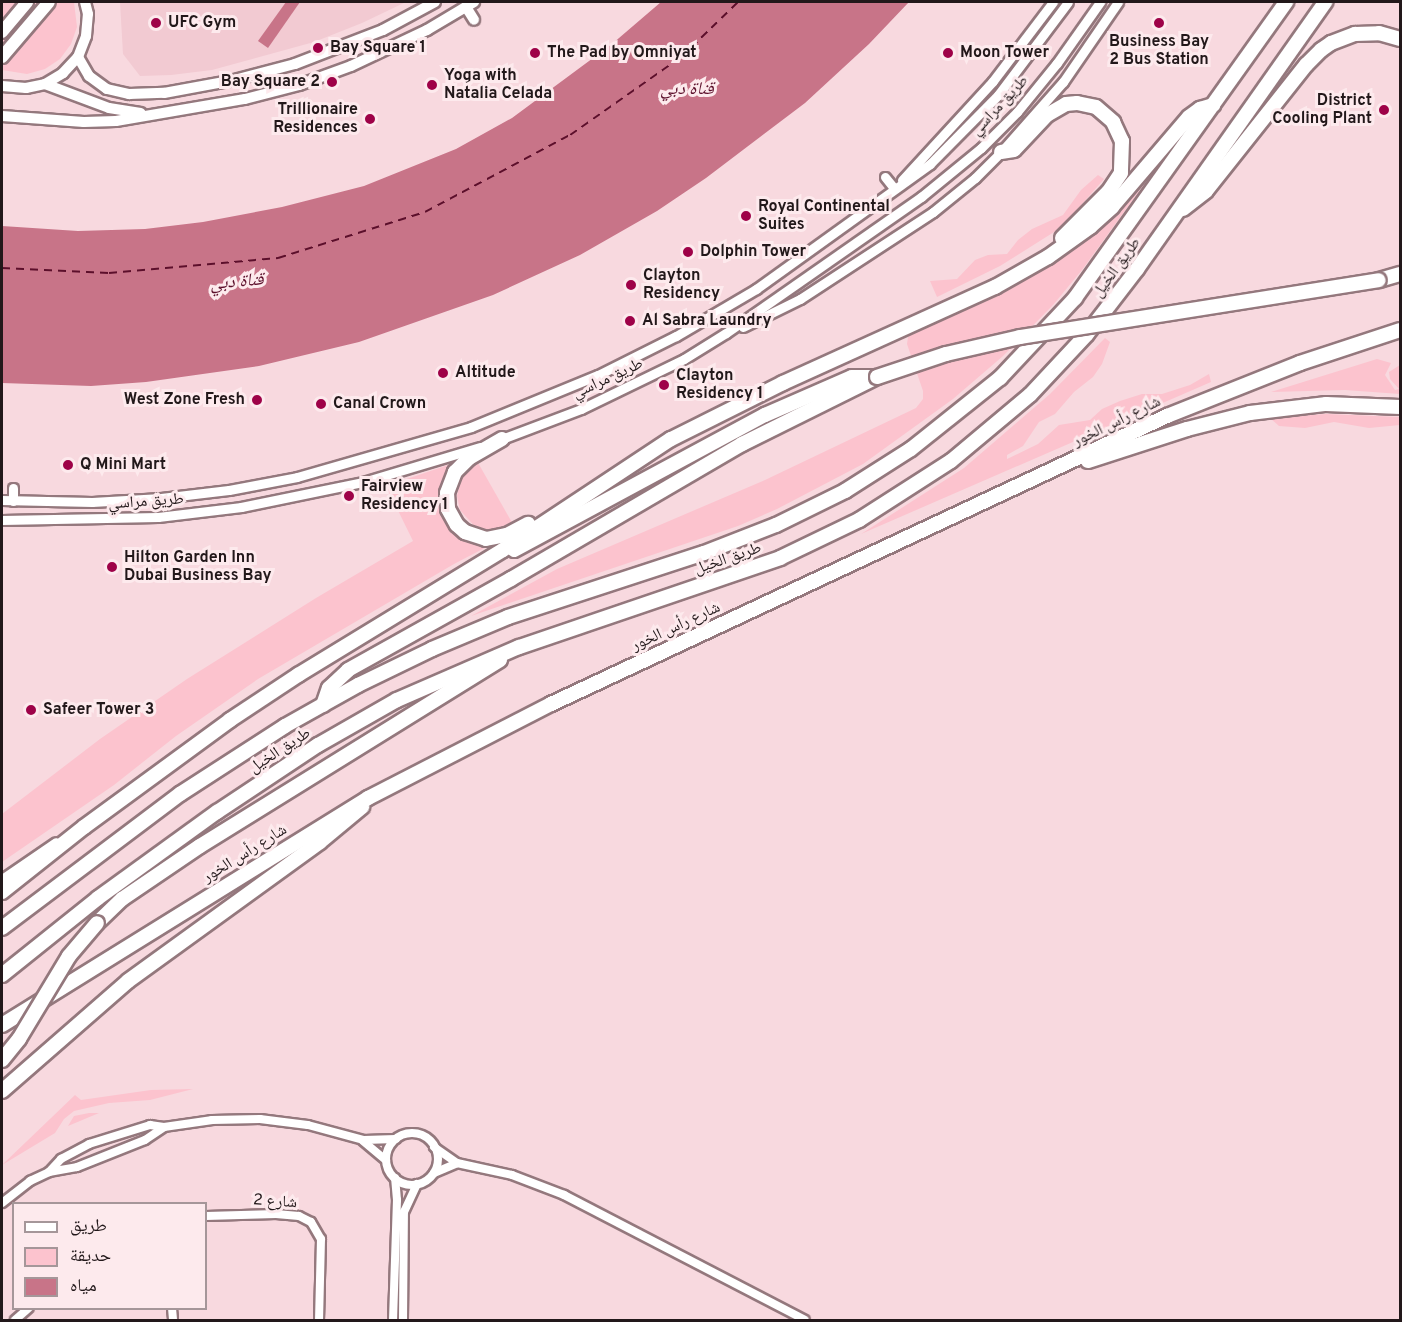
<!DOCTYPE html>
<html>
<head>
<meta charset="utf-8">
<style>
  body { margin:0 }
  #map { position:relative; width:1402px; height:1322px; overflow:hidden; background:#f8d9df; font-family:Overpass,"Noto Naskh Arabic",sans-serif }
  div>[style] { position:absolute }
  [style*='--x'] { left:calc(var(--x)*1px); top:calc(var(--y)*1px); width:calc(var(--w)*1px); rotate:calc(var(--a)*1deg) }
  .built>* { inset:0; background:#f2cad2 }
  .green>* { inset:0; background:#fcc3ce }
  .water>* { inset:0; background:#c87488 }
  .ferry>* { height:1.5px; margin-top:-0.75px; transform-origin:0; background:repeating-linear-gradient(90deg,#5c0f2b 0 8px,transparent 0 14px) }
  .roads { filter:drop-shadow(2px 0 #94787d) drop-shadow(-2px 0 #94787d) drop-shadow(0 2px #94787d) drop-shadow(0 -2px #94787d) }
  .minor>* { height:8px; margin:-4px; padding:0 4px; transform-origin:4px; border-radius:4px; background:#fff }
  .minor>.ring { margin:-4px; padding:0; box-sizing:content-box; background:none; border:8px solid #fff; border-radius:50% }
  .tertiary>* { height:9px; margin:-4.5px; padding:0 4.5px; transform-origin:4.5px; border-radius:4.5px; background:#fff }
  .secondary>* { height:10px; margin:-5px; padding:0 5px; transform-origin:5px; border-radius:5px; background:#fff }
  .primary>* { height:12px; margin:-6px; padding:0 6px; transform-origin:6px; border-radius:6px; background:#fff }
  .motorway>* { height:14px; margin:-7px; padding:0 7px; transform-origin:7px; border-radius:7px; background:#fff }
  .bridges { filter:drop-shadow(2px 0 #94787d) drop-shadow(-2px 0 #94787d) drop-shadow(0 2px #94787d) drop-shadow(0 -2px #94787d) }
  .motorway-bridge>* { height:14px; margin:-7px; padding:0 7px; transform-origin:7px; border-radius:7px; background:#fff }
  .dots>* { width:16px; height:16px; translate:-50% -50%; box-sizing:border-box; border:3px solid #fdeaed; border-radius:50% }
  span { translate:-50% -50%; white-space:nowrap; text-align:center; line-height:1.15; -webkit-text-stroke:6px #fdeaed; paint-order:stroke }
  .poi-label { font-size:16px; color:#22181a; font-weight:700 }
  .left { translate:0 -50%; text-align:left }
  .right { translate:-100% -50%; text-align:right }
  .street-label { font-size:16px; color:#22181a }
  .water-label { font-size:18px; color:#5c0f2b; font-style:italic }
  .frame { position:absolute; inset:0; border:3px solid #22181a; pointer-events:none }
  .legend { position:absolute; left:12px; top:1202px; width:195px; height:108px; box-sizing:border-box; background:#fdeaed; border:2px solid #a59699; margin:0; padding:8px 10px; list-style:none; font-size:18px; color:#22181a }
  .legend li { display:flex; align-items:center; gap:12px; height:30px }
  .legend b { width:30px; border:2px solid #a59699 }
</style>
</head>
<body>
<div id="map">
  <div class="built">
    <div style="clip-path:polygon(120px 2px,406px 2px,362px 23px,314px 42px,212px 70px,171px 75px,140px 76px,123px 54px)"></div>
  </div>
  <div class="green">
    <div style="clip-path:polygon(2px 2px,74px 2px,77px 27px,71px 44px,60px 59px,45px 69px,27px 74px,2px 70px)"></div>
    <div style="clip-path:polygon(1098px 175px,1104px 179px,1062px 227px,1000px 266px,937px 297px,930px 281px,957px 279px,975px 260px,988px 255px,1007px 254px,1018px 240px,1032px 229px,1063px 215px,1081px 190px)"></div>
    <div style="clip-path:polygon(1145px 183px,1082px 270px,1053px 305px,1003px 356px,953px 399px,863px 464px,777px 509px,738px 526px,471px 616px,557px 569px,765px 480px,916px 408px,923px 399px,923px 391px,907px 344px,908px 337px,913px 331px,1008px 289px,1049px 265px,1084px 239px)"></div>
    <div style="clip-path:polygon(1105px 338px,1110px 342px,1102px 364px,1093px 377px,1074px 392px,1055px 414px,1039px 422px,1023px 446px,1007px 455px,1007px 459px,1038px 444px,1059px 425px,1090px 420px,1102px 409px,1120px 401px,1142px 394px,1162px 394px,1190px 385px,1209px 374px,1211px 382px,861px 534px,964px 468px,1050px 394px)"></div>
    <div style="clip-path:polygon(1377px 359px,1391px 363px,1385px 375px,1395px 390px,1399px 389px,1390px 379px,1389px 372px,1400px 365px,1400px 394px,1345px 390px,1271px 392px)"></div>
    <div style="clip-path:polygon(1326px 414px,1400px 417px,1400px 425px,1369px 428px,1334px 422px,1305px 428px,1279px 426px,1270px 418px)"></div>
    <div style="clip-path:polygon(477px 461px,514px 526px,490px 533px,477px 529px,460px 510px,457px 496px,460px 482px,465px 472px)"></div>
    <div style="clip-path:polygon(457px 462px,446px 517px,496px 542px,454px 564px,258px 679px,176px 736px,114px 785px,2px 862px,2px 814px,100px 739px,187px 679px,316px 598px,413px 541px,386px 486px)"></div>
    <div style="clip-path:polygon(193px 1089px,150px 1100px,109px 1103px,74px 1111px,64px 1119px,55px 1133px,2px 1165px,75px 1095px,81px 1100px,151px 1090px)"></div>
    <div style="clip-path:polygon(89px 1113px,99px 1113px,68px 1126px,74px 1116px)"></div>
  </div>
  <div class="water">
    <div style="clip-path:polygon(286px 2px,300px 2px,268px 48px,258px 41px)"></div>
    <div style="clip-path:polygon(661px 2px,909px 2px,869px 44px,805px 103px,706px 178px,657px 211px,580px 255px,493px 295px,359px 342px,259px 366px,146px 382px,91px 386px,2px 383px,2px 226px,78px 231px,145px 229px,203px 222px,282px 207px,364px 186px,456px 149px,512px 118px,612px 44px)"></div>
  </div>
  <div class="ferry">
    <div style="--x:2;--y:268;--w:107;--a:2.7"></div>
    <div style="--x:109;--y:273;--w:170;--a:-5.1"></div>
    <div style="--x:278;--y:258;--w:154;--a:-17.4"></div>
    <div style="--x:425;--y:212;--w:164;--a:-28"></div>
    <div style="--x:570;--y:135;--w:136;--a:-35.1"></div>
    <div style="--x:681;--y:57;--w:79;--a:-44"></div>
  </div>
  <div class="roads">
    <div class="minor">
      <div class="ring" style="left:386px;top:1133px;width:44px;height:44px"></div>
      <div style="--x:363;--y:1141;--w:30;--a:40"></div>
      <div style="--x:434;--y:1147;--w:28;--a:35"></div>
      <div style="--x:457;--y:1163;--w:56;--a:12.3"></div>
      <div style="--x:512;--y:1175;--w:56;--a:21"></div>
      <div style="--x:564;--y:1195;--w:271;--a:27.4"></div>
      <div style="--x:49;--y:1172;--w:18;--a:-47"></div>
      <div style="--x:61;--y:1159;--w:32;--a:-28"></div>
      <div style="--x:89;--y:1144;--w:64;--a:-17.3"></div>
      <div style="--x:150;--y:1125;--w:14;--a:8"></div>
      <div style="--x:164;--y:1127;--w:49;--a:-8.3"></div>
      <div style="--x:212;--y:1120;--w:48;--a:-1.2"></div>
      <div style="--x:260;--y:1119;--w:48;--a:7.1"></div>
      <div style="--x:308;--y:1125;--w:58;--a:15"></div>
      <div style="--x:364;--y:1140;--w:32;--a:-2"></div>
      <div style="--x:434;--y:1173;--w:25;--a:-23"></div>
      <div style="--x:2;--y:1203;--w:36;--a:-38"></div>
      <div style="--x:30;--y:1181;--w:21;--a:-25"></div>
      <div style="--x:49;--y:1172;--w:28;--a:-10"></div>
      <div style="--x:77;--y:1167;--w:73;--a:-21.7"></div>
      <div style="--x:145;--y:1140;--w:23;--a:-34"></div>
      <div style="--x:206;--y:1216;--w:70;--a:-1.6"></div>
      <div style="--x:276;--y:1214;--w:23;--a:5"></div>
      <div style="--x:299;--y:1216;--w:13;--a:27"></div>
      <div style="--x:311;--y:1222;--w:20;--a:60"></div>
      <div style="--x:321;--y:1239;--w:81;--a:91.4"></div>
      <div style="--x:172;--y:1308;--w:12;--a:85"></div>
      <div style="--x:15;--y:1320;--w:18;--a:-41"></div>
      <div style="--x:393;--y:1320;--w:120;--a:-88.1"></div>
      <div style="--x:397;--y:1200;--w:22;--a:-95"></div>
      <div style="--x:403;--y:1320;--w:108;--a:-89.5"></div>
      <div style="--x:404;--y:1212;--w:31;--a:-65"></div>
    </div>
    <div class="tertiary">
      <div style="--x:885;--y:177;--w:14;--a:51"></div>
      <div style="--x:902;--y:180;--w:134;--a:-47.4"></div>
      <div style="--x:993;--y:81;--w:99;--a:-52.8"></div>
      <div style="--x:743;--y:327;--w:64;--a:-26.2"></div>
      <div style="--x:800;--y:299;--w:159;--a:-33.2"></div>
      <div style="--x:933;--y:212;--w:54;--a:-39"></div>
      <div style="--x:975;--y:178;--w:37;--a:-45"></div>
      <div style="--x:1001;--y:152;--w:94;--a:-48.5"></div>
      <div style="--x:1063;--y:82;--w:97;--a:-55.5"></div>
      <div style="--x:499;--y:440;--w:88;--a:-20.7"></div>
      <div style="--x:581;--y:409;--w:114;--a:-25.9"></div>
      <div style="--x:684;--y:359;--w:49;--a:-31.8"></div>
      <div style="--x:726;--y:333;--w:238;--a:-34.9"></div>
      <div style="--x:921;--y:197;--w:77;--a:-39.2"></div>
      <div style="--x:981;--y:148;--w:51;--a:-45"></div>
      <div style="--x:1017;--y:112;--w:63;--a:-50.8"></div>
      <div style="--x:1057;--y:63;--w:75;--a:-54.8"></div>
      <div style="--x:2;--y:500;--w:90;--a:1.3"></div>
      <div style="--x:92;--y:502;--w:69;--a:-3.3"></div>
      <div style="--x:161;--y:498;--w:68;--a:-6.7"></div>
      <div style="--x:229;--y:490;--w:69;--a:-10.8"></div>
      <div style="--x:297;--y:477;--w:181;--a:-16"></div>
      <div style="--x:471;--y:427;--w:137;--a:-22.3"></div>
      <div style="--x:598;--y:375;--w:87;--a:-26.6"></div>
      <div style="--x:676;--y:336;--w:93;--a:-30.4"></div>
      <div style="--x:756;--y:289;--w:214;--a:-35.7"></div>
      <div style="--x:930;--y:164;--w:97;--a:-45.4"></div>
      <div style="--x:998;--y:95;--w:116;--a:-53"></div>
      <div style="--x:13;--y:501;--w:13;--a:-90"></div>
      <div style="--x:2;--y:520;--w:156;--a:-1.1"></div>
      <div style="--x:158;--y:517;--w:84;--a:-6.9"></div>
      <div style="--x:241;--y:507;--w:125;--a:-11.6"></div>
      <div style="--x:363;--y:482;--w:122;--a:-16.7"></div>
      <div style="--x:2;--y:879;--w:65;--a:-34.4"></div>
    </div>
    <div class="secondary">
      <div style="--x:466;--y:7;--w:15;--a:58"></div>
      <div style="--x:78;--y:57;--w:22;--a:60"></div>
      <div style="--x:89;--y:76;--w:22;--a:36"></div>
      <div style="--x:107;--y:89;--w:23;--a:13"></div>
      <div style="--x:129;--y:94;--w:35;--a:-2"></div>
      <div style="--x:164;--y:93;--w:71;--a:-10.5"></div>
      <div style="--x:234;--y:80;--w:63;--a:-14.7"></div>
      <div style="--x:295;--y:64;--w:94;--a:-21.1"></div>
      <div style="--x:383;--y:30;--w:59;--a:-28.3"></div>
      <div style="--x:45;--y:84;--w:68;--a:20.6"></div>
      <div style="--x:109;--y:108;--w:32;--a:9"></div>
      <div style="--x:2;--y:86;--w:24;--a:5"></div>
      <div style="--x:26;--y:88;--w:19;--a:-12"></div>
      <div style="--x:45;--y:84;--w:21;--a:-31"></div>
      <div style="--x:63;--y:73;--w:22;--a:-47"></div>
      <div style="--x:78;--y:57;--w:22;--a:-69"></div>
      <div style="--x:86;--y:36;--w:22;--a:-85"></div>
      <div style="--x:88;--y:14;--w:12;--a:-104"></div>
      <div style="--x:2;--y:116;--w:82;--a:4.2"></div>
      <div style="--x:84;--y:122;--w:32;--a:-2"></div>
      <div style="--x:116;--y:121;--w:131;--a:-9.7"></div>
      <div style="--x:245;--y:99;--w:56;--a:-14.5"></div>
      <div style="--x:299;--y:85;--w:55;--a:-20.1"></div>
      <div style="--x:351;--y:66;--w:84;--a:-25.3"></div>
      <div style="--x:427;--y:30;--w:55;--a:-30.8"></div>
    </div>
    <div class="primary">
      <div style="--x:2;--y:32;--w:39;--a:-50"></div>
      <div style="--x:2;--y:57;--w:72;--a:-49.5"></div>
    </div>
    <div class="motorway">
      <div style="--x:1001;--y:152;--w:13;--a:-9"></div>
      <div style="--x:1014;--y:150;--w:48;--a:-46.7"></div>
      <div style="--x:1047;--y:115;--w:22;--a:-30"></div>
      <div style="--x:1066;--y:104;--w:11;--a:-5"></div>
      <div style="--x:1077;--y:103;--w:19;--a:12"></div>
      <div style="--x:1096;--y:107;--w:23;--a:41"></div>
      <div style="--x:1113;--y:122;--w:21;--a:65"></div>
      <div style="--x:1122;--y:141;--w:32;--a:92"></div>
      <div style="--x:1121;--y:173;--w:23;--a:124"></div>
      <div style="--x:1108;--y:192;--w:65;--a:135"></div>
      <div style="--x:1183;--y:209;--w:29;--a:-38"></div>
      <div style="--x:1206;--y:191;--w:161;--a:-51.6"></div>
      <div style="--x:1306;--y:65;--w:21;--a:-45"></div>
      <div style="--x:1321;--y:50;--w:12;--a:-35"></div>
      <div style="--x:1331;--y:43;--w:26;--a:-21"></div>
      <div style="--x:1355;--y:34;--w:24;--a:-2"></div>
      <div style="--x:1379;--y:33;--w:22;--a:16"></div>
      <div style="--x:1379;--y:280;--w:22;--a:-16"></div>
      <div style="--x:502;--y:439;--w:38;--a:150"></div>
      <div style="--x:469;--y:458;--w:20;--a:135"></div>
      <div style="--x:455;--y:472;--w:22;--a:111"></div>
      <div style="--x:447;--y:493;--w:16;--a:86"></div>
      <div style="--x:448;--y:509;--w:18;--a:61"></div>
      <div style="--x:457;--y:525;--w:11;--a:41"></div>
      <div style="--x:465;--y:532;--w:22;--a:18"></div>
      <div style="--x:486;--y:539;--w:21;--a:-11"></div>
      <div style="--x:507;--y:535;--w:24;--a:-28"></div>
      <div style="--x:1088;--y:461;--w:104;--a:-17.9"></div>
      <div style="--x:1187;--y:429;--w:65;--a:-14.3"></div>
      <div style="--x:1250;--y:413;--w:77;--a:-6.8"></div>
      <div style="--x:1326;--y:404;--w:74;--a:2.3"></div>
      <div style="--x:514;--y:550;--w:285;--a:-28.3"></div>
      <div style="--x:765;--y:415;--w:95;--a:-23.6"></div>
      <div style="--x:852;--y:377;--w:23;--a:0"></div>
      <div style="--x:323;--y:705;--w:18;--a:-71"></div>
      <div style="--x:329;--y:688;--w:26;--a:-43"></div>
      <div style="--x:348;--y:670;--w:187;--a:-29.2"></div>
      <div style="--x:511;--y:579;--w:268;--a:-30.3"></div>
      <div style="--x:742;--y:444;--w:151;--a:-26.4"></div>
      <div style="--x:2;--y:892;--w:105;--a:-38.4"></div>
      <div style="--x:84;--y:827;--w:181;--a:-36.2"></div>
      <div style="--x:230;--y:720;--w:82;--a:-33.5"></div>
      <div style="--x:298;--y:675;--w:240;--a:-31.4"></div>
      <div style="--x:503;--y:550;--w:201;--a:-33.5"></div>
      <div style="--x:671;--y:439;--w:125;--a:-26.6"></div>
      <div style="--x:783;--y:383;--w:233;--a:-24.4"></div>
      <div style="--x:995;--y:287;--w:61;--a:-29.5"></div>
      <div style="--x:1048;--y:257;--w:52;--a:-35.5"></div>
      <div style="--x:1090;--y:227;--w:30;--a:-42"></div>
      <div style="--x:1112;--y:207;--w:118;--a:-49.5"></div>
      <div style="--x:1189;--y:117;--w:14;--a:-36"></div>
      <div style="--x:1200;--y:109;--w:14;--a:-17"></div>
      <div style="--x:97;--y:923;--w:35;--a:-44"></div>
      <div style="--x:122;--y:899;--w:94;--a:-34.2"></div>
      <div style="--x:200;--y:846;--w:353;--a:-31.8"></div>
      <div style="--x:2;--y:928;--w:223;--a:-37"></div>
      <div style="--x:180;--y:794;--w:125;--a:-32.9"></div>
      <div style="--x:285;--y:726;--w:84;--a:-29.3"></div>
      <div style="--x:358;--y:685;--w:82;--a:-25.9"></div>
      <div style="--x:432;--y:649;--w:82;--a:-22.8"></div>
      <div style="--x:508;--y:617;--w:206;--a:-18.1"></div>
      <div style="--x:704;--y:553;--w:77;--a:-21.3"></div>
      <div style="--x:776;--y:525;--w:77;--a:-26.2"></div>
      <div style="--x:845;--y:491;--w:78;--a:-32.5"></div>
      <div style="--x:911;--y:449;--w:114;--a:-38.6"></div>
      <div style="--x:1000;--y:378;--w:110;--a:-46.8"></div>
      <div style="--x:1075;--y:298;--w:364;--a:-54.5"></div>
      <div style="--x:2;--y:975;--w:123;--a:-38.7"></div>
      <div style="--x:98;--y:898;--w:147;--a:-35.9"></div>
      <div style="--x:217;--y:812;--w:121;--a:-33.6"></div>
      <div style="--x:318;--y:745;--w:91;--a:-29.7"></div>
      <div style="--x:397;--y:700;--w:133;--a:-23.5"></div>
      <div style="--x:519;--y:647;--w:276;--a:-18.8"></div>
      <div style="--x:780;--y:558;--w:88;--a:-25.7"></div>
      <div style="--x:859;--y:520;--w:109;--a:-32.7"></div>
      <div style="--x:951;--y:461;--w:103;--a:-39.9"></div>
      <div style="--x:1030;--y:395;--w:83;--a:-46.9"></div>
      <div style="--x:1087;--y:334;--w:82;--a:-52.4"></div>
      <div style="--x:1137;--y:269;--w:327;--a:-54.8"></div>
      <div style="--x:2;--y:1025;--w:431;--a:-31.8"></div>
      <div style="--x:368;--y:798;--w:206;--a:-27.2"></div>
      <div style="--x:551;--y:704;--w:680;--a:-25.06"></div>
      <div style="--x:1167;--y:416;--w:143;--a:-21.7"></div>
      <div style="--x:1300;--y:363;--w:105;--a:-18.3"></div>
      <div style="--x:2;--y:1091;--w:167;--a:-41.1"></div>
      <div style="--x:128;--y:981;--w:237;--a:-35.9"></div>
      <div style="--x:320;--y:842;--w:55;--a:-39.8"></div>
    </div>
  </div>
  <div class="bridges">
    <div class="motorway-bridge">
      <div style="--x:877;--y:377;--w:73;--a:-18.4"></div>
      <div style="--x:946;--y:354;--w:76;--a:-12.9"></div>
      <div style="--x:1020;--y:337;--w:363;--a:-9"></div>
      <div style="--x:2;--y:1060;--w:27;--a:-51"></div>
      <div style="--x:19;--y:1039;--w:97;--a:-58.9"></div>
      <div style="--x:69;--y:956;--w:43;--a:-49.7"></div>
    </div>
  </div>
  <div class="dots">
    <div style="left:156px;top:23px;background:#9e0248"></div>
    <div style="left:1159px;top:23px;background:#9e0248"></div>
    <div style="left:318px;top:48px;background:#9e0248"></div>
    <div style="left:535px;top:53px;background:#9e0248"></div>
    <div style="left:948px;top:53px;background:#9e0248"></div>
    <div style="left:332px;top:82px;background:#9e0248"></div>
    <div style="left:432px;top:85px;background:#9e0248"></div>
    <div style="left:1384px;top:110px;background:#9e0248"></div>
    <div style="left:370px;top:119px;background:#9e0248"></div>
    <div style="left:746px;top:216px;background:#9e0248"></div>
    <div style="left:688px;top:252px;background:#9e0248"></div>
    <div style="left:631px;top:285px;background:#9e0248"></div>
    <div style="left:630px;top:321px;background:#9e0248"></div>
    <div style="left:443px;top:373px;background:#9e0248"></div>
    <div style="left:664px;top:385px;background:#9e0248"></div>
    <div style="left:257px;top:400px;background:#9e0248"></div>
    <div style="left:321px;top:404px;background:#9e0248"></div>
    <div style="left:68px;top:465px;background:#9e0248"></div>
    <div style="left:349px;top:496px;background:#9e0248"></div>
    <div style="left:112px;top:567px;background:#9e0248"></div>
    <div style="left:31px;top:710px;background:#9e0248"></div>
  </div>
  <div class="poi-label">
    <span class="left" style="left:168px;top:23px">UFC Gym</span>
    <span style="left:1159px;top:51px">Business Bay<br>2 Bus Station</span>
    <span class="left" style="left:330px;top:48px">Bay Square 1</span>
    <span class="left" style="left:547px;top:53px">The Pad by Omniyat</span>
    <span class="left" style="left:960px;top:53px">Moon Tower</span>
    <span class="left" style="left:444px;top:85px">Yoga with<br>Natalia Celada</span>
    <span class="right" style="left:320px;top:82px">Bay Square 2</span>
    <span class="right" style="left:1372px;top:110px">District<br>Cooling Plant</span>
    <span class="right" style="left:358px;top:119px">Trillionaire<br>Residences</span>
    <span class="left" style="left:758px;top:216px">Royal Continental<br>Suites</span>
    <span class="left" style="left:700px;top:252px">Dolphin Tower</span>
    <span class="left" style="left:643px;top:285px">Clayton<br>Residency</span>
    <span class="left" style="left:642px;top:321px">Al Sabra Laundry</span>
    <span class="left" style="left:455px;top:373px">Altitude</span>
    <span class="left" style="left:676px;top:385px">Clayton<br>Residency 1</span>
    <span class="right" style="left:245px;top:400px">West Zone Fresh</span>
    <span class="left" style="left:333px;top:404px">Canal Crown</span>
    <span class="left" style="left:80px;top:465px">Q Mini Mart</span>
    <span class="left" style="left:361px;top:496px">Fairview<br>Residency 1</span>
    <span class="left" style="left:124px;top:567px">Hilton Garden Inn<br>Dubai Business Bay</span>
    <span class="left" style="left:43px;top:710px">Safeer Tower 3</span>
  </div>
  <div class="street-label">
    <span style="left:1000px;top:106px;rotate:-47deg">طريق مراسي</span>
    <span style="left:1117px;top:268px;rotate:-54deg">طريق الخيل</span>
    <span style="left:608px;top:379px;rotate:-25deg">طريق مراسي</span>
    <span style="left:1117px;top:422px;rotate:-26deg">شارع رأس الخور</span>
    <span style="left:146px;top:502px;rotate:-4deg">طريق مراسي</span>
    <span style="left:728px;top:559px;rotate:-19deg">طريق الخيل</span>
    <span style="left:676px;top:627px;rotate:-25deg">شارع رأس الخور</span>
    <span style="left:280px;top:751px;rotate:-33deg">طريق الخيل</span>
    <span style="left:245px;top:854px;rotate:-32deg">شارع رأس الخور</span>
    <span style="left:275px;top:1202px;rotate:4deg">شارع 2</span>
  </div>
  <div class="water-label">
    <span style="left:687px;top:90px">قناة دبي</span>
    <span style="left:237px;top:283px;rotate:-5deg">قناة دبي</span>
  </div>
  <div class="frame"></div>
  <ul class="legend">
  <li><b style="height:8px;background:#fff"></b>طريق</li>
  <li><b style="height:16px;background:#fcc3ce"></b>حديقة</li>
  <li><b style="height:16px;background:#c87488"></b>مياه</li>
  </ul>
</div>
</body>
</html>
